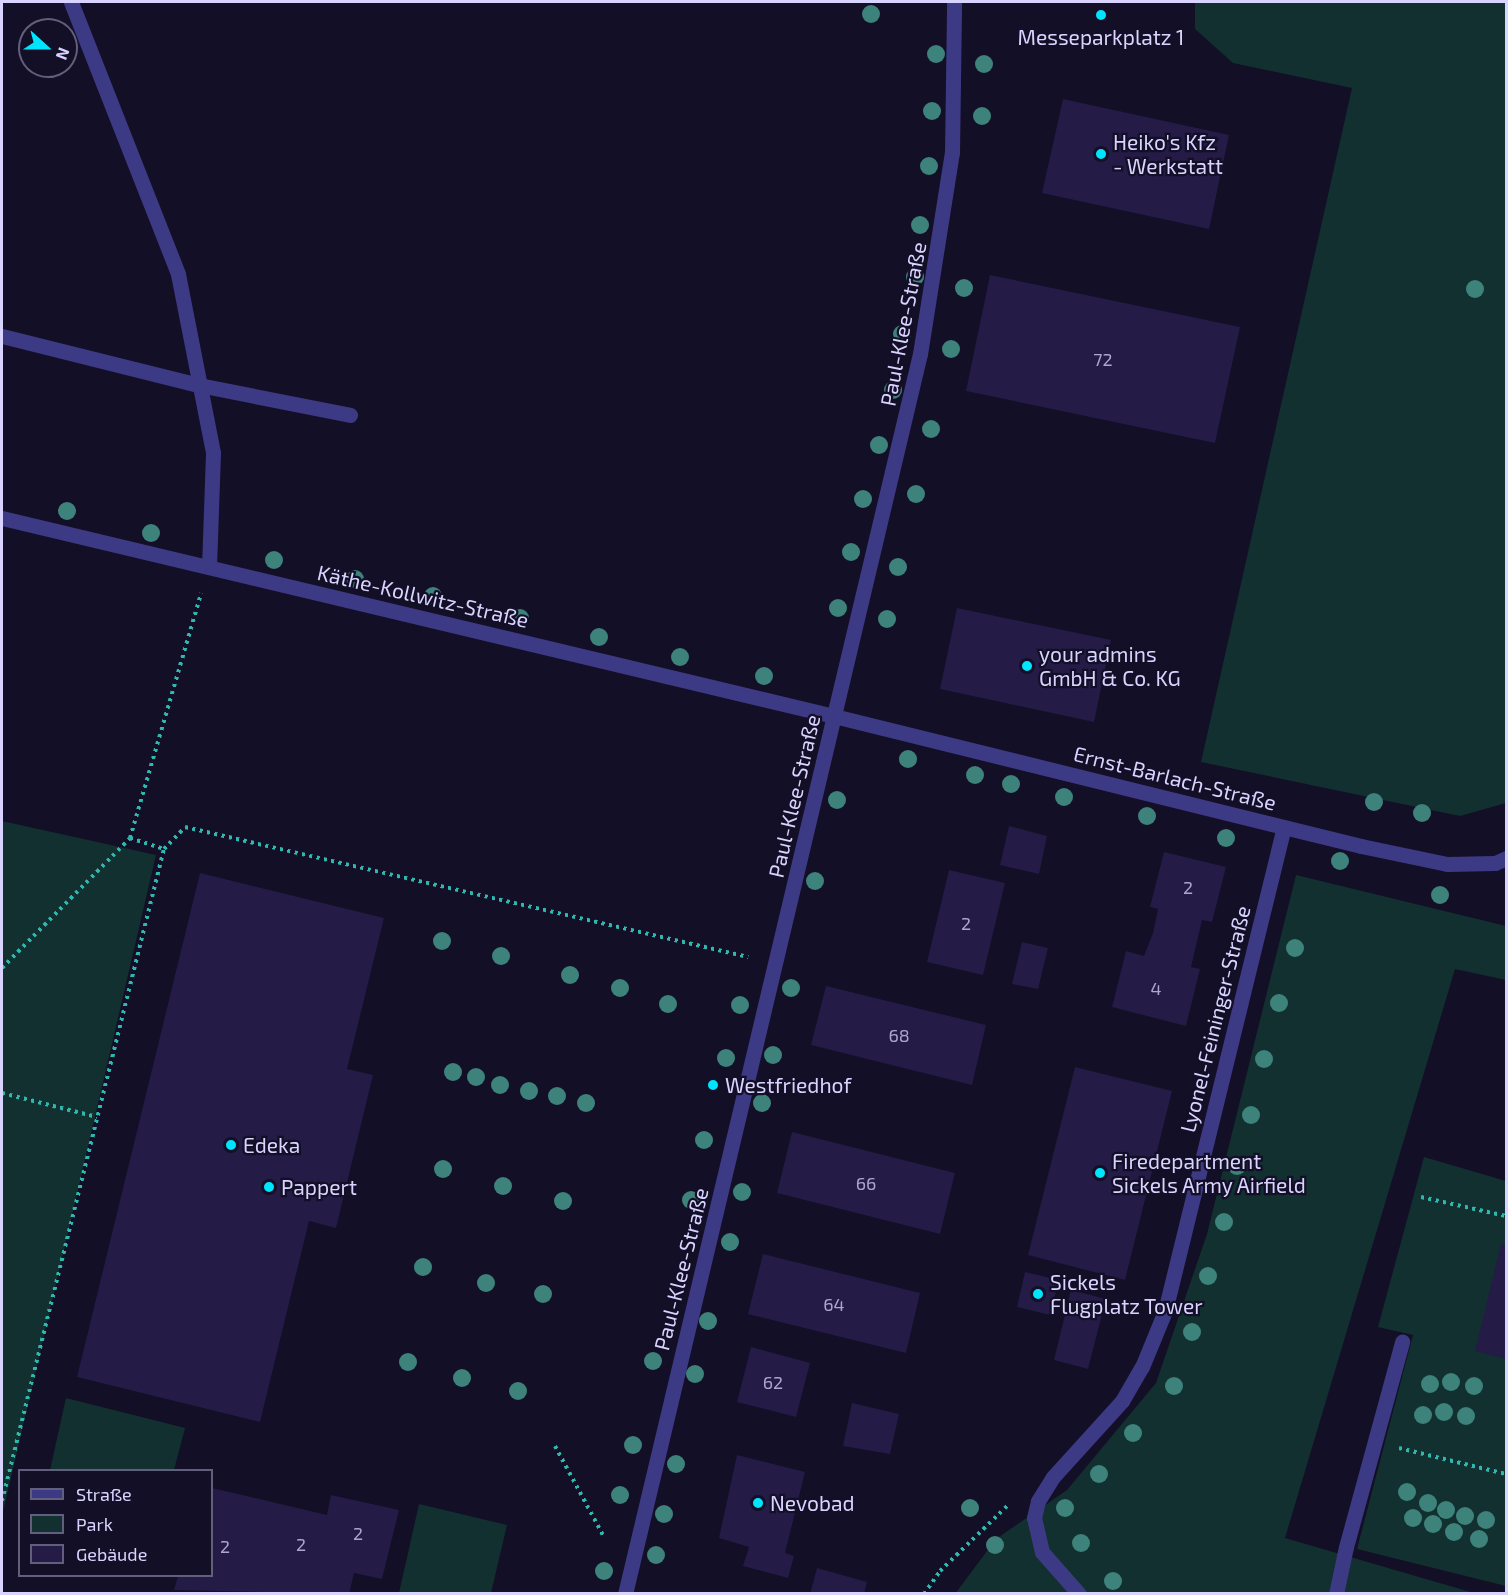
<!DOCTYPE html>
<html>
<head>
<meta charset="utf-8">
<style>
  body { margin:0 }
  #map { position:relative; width:1508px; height:1595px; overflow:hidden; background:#130f26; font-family:"Exo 2",sans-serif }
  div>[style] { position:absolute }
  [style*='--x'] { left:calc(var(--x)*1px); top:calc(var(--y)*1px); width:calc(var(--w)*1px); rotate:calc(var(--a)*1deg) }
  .green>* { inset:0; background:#12302f }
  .building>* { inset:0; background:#241b47 }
  .path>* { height:4px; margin-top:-2px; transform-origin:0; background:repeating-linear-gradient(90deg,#2fb8b0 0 3px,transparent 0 7.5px) }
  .service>* { height:15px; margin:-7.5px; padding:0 7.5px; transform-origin:7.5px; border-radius:7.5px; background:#3d3a85 }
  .minor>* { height:15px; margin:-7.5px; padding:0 7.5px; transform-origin:7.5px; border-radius:7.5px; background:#3d3a85 }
  .trees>* { width:18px; height:18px; margin:-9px; border-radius:50%; background:#3d827b }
  .dots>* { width:16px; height:16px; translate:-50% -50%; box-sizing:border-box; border:3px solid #130f26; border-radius:50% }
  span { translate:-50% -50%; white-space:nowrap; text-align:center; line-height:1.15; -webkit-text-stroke:4.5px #130f26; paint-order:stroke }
  .number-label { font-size:18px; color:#aca6d1 }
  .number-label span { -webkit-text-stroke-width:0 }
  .poi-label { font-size:21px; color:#d9d4ff }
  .left { translate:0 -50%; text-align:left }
  .street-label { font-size:21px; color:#d9d4ff }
  .frame { position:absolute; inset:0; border:3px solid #d9d4ff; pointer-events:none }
  .legend { position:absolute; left:18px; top:1469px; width:195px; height:108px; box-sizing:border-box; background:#130f26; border:2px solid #625e7d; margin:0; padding:8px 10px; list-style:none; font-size:18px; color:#d9d4ff }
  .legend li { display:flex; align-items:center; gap:12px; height:30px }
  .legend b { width:30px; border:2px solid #625e7d }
  .north { position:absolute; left:18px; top:18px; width:60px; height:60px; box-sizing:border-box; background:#130f26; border:2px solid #625e7d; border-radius:50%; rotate:111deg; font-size:16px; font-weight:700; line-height:24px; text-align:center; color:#d9d4ff }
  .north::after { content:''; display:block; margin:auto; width:21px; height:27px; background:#00e5ff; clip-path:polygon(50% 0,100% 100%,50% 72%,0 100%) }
</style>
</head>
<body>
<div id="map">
  <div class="green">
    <div style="clip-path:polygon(1195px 2px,1506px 2px,1506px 803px,1460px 816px,1201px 762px,1352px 88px,1233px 63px,1195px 29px)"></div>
    <div style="clip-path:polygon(2px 821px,156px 855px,2px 1516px)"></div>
    <div style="clip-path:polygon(1296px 875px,1506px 926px,1506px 980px,1455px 969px,1285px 1538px,1474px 1593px,955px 1594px,996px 1539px,1067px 1490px,1156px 1383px,1207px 1234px)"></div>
    <div style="clip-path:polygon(1424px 1157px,1506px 1181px,1506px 1586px,1357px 1549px,1413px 1335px,1378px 1327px)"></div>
    <div style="clip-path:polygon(66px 1398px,185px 1428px,174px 1470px,50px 1470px)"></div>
    <div style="clip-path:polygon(419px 1504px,507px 1525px,491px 1593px,399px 1593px)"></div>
  </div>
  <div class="building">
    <div style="clip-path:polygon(1063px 99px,1229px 135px,1209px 229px,1042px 193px)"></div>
    <div style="clip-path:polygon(990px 275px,1240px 327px,1215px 443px,966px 391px)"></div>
    <div style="clip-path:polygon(957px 608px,1111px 640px,1094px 722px,940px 689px)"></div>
    <div style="clip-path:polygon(1009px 826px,1047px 836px,1039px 874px,1000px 865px)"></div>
    <div style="clip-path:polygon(1164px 852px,1226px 867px,1212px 922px,1202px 920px,1191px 967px,1200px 969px,1186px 1026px,1112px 1007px,1126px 951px,1144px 956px,1153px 933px,1158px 909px,1150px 907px)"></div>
    <div style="clip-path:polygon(949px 870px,1005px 883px,983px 975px,927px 962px)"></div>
    <div style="clip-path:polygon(200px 873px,384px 918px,347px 1069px,373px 1075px,336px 1228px,309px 1221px,260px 1422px,77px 1377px)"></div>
    <div style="clip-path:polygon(1022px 942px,1048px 948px,1038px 989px,1012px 984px)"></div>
    <div style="clip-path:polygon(826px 986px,986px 1025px,972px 1085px,811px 1045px)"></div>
    <div style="clip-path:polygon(1075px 1067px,1172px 1091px,1125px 1280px,1028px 1255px)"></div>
    <div style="clip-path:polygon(792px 1132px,955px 1173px,940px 1234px,777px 1193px)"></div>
    <div style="clip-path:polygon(1501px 1244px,1506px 1246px,1506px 1359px,1475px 1351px)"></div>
    <div style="clip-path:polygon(763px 1254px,920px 1293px,906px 1353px,748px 1314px)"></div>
    <div style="clip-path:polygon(1025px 1272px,1059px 1280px,1050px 1315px,1017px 1307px)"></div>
    <div style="clip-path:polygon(1071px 1290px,1106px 1299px,1088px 1369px,1054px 1360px)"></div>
    <div style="clip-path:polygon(751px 1347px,810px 1363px,796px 1417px,737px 1402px)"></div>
    <div style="clip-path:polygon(852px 1403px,899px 1414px,890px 1454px,843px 1446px)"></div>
    <div style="clip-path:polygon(737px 1455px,805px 1472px,785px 1553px,794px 1556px,788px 1578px,743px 1566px,749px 1547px,719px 1538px)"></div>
    <div style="clip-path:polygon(212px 1488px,327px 1515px,331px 1495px,399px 1510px,382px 1579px,354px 1573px,349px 1594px,174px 1590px,178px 1576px,212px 1576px)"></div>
    <div style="clip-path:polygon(817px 1568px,867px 1582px,864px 1594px,810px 1594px)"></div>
  </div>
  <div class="path">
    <div style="--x:130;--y:838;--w:36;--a:18"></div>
    <div style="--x:2;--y:968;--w:182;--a:-45.4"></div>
    <div style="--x:130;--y:838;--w:255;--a:-73.8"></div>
    <div style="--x:2;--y:1093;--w:98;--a:14.2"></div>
    <div style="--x:1421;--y:1197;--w:87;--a:12.6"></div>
    <div style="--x:555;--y:1446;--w:103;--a:61.7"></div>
    <div style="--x:1399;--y:1448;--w:110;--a:13.7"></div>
    <div style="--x:2;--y:1501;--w:672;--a:-76.05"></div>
    <div style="--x:164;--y:849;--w:30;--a:-46"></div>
    <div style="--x:185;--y:827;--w:578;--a:13"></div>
    <div style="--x:924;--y:1594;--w:28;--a:-55"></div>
    <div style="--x:940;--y:1571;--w:95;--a:-44.1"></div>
  </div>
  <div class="service">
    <div style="--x:71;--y:2;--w:292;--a:68.5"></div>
    <div style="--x:178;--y:274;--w:182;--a:78.9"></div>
    <div style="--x:213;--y:453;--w:113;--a:92"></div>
    <div style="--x:2;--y:336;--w:203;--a:14"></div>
    <div style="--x:199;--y:385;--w:154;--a:11.2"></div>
    <div style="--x:1346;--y:1547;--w:213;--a:-74.7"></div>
  </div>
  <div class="minor">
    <div style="--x:2;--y:518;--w:855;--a:13.39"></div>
    <div style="--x:834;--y:716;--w:543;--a:13.86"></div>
    <div style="--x:1361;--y:846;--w:88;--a:11.8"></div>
    <div style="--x:1447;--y:864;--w:48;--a:-1.2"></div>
    <div style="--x:1495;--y:863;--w:12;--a:-24"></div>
    <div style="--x:625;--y:1594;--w:1275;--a:-76.62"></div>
    <div style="--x:920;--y:354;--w:204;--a:-81"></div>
    <div style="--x:952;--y:153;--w:151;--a:-89.2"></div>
    <div style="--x:1079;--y:1594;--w:56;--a:-131.4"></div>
    <div style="--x:1042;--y:1552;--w:35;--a:-103"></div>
    <div style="--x:1034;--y:1518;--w:17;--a:-77"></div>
    <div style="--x:1038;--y:1501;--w:28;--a:-58"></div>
    <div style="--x:1053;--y:1477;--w:103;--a:-47.8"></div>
    <div style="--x:1122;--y:1401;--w:39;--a:-60"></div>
    <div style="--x:1142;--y:1367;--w:61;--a:-67.7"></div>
    <div style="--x:1165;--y:1311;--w:498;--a:-76.2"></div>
    <div style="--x:1336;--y:1594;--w:48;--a:-78"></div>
  </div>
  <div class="trees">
    <div style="left:871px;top:14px"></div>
    <div style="left:936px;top:54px"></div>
    <div style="left:984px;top:64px"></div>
    <div style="left:932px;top:111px"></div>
    <div style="left:982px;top:116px"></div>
    <div style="left:929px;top:166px"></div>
    <div style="left:920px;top:225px"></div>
    <div style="left:915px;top:277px"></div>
    <div style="left:964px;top:288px"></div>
    <div style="left:1475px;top:289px"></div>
    <div style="left:902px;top:334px"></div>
    <div style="left:951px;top:349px"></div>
    <div style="left:893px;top:390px"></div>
    <div style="left:931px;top:429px"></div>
    <div style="left:879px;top:445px"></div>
    <div style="left:916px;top:494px"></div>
    <div style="left:863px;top:499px"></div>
    <div style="left:67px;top:511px"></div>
    <div style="left:151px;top:533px"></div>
    <div style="left:851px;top:552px"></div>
    <div style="left:274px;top:560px"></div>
    <div style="left:898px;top:567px"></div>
    <div style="left:355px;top:579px"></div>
    <div style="left:433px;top:596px"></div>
    <div style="left:838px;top:608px"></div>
    <div style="left:520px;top:618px"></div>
    <div style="left:887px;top:619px"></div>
    <div style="left:599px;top:637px"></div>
    <div style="left:680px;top:657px"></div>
    <div style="left:764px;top:676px"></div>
    <div style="left:908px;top:759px"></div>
    <div style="left:975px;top:775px"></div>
    <div style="left:1011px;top:784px"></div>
    <div style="left:1064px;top:797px"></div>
    <div style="left:837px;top:800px"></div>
    <div style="left:1374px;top:802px"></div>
    <div style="left:1422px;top:813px"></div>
    <div style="left:1147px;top:816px"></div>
    <div style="left:1226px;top:838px"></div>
    <div style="left:1340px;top:861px"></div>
    <div style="left:815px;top:881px"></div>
    <div style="left:1440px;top:895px"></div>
    <div style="left:442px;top:941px"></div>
    <div style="left:1295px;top:948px"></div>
    <div style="left:501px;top:956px"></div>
    <div style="left:570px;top:975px"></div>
    <div style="left:620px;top:988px"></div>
    <div style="left:791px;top:988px"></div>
    <div style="left:1279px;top:1003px"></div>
    <div style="left:668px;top:1004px"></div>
    <div style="left:740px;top:1005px"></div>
    <div style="left:773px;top:1055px"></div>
    <div style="left:726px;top:1058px"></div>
    <div style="left:1264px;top:1059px"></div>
    <div style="left:453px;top:1072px"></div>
    <div style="left:476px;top:1077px"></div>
    <div style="left:500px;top:1085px"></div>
    <div style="left:529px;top:1091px"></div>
    <div style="left:557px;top:1096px"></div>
    <div style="left:586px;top:1103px"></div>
    <div style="left:762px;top:1103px"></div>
    <div style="left:1251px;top:1115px"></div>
    <div style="left:704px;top:1140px"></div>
    <div style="left:1237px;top:1166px"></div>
    <div style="left:443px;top:1169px"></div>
    <div style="left:503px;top:1186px"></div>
    <div style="left:742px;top:1192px"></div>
    <div style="left:691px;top:1200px"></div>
    <div style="left:563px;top:1201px"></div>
    <div style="left:1224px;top:1222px"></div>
    <div style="left:730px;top:1242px"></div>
    <div style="left:423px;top:1267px"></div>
    <div style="left:1208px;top:1276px"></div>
    <div style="left:486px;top:1283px"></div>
    <div style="left:543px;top:1294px"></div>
    <div style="left:708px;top:1321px"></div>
    <div style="left:1192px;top:1332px"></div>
    <div style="left:653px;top:1361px"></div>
    <div style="left:408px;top:1362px"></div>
    <div style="left:695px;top:1374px"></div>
    <div style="left:462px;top:1378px"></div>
    <div style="left:1451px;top:1382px"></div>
    <div style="left:1430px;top:1384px"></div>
    <div style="left:1174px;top:1386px"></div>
    <div style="left:1474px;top:1386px"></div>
    <div style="left:518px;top:1391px"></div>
    <div style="left:1444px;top:1412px"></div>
    <div style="left:1423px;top:1415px"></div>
    <div style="left:1466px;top:1416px"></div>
    <div style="left:1133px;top:1433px"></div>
    <div style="left:633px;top:1445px"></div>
    <div style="left:676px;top:1464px"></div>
    <div style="left:1099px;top:1474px"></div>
    <div style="left:1407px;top:1492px"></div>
    <div style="left:620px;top:1495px"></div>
    <div style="left:1428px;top:1503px"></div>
    <div style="left:970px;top:1508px"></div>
    <div style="left:1065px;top:1508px"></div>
    <div style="left:1446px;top:1510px"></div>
    <div style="left:664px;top:1514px"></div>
    <div style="left:1465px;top:1516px"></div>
    <div style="left:1413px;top:1518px"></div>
    <div style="left:1486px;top:1520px"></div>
    <div style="left:1433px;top:1524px"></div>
    <div style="left:1454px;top:1532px"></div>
    <div style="left:1479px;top:1539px"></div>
    <div style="left:1081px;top:1543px"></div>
    <div style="left:995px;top:1545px"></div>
    <div style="left:656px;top:1555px"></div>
    <div style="left:604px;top:1571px"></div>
    <div style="left:1113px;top:1581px"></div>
  </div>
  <div class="dots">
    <div style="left:1101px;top:15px;background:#00e5ff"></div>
    <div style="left:1101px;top:154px;background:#00e5ff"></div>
    <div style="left:1027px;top:666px;background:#00e5ff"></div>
    <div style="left:713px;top:1085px;background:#00e5ff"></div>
    <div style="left:231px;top:1145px;background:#00e5ff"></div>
    <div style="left:1100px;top:1173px;background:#00e5ff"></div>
    <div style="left:269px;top:1187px;background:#00e5ff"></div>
    <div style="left:1038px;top:1294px;background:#00e5ff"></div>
    <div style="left:758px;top:1503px;background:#00e5ff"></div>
  </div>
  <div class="number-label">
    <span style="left:1103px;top:359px">72</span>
    <span style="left:1188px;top:887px">2</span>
    <span style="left:966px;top:923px">2</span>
    <span style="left:1156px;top:988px">4</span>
    <span style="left:899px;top:1035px">68</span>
    <span style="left:866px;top:1183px">66</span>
    <span style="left:834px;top:1304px">64</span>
    <span style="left:773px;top:1382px">62</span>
    <span style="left:358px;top:1533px">2</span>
    <span style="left:301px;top:1544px">2</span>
    <span style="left:225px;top:1546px">2</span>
  </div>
  <div class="poi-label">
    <span style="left:1101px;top:37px">Messeparkplatz 1</span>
    <span class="left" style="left:1113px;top:154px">Heiko's Kfz<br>- Werkstatt</span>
    <span class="left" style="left:1039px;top:666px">your admins<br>GmbH &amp; Co. KG</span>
    <span class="left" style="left:725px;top:1085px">Westfriedhof</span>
    <span class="left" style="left:243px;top:1145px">Edeka</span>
    <span class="left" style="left:1112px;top:1173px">Firedepartment<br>Sickels Army Airfield</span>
    <span class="left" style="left:281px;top:1187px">Pappert</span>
    <span class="left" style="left:1050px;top:1294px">Sickels<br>Flugplatz Tower</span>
    <span class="left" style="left:770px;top:1503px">Nevobad</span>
  </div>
  <div class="street-label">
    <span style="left:903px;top:324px;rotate:-79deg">Paul-Klee-Straße</span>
    <span style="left:423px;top:596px;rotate:13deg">Käthe-Kollwitz-Straße</span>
    <span style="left:1175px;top:778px;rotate:14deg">Ernst-Barlach-Straße</span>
    <span style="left:794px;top:796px;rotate:-77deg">Paul-Klee-Straße</span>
    <span style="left:1215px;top:1019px;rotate:-76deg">Lyonel-Feininger-Straße</span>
    <span style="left:681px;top:1269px;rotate:-76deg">Paul-Klee-Straße</span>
  </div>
  <div class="frame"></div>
  <ul class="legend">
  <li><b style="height:8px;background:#3d3a85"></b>Straße</li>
  <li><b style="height:16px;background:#12302f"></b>Park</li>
  <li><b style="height:16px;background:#241b47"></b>Gebäude</li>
  </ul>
  <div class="north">N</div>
</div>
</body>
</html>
